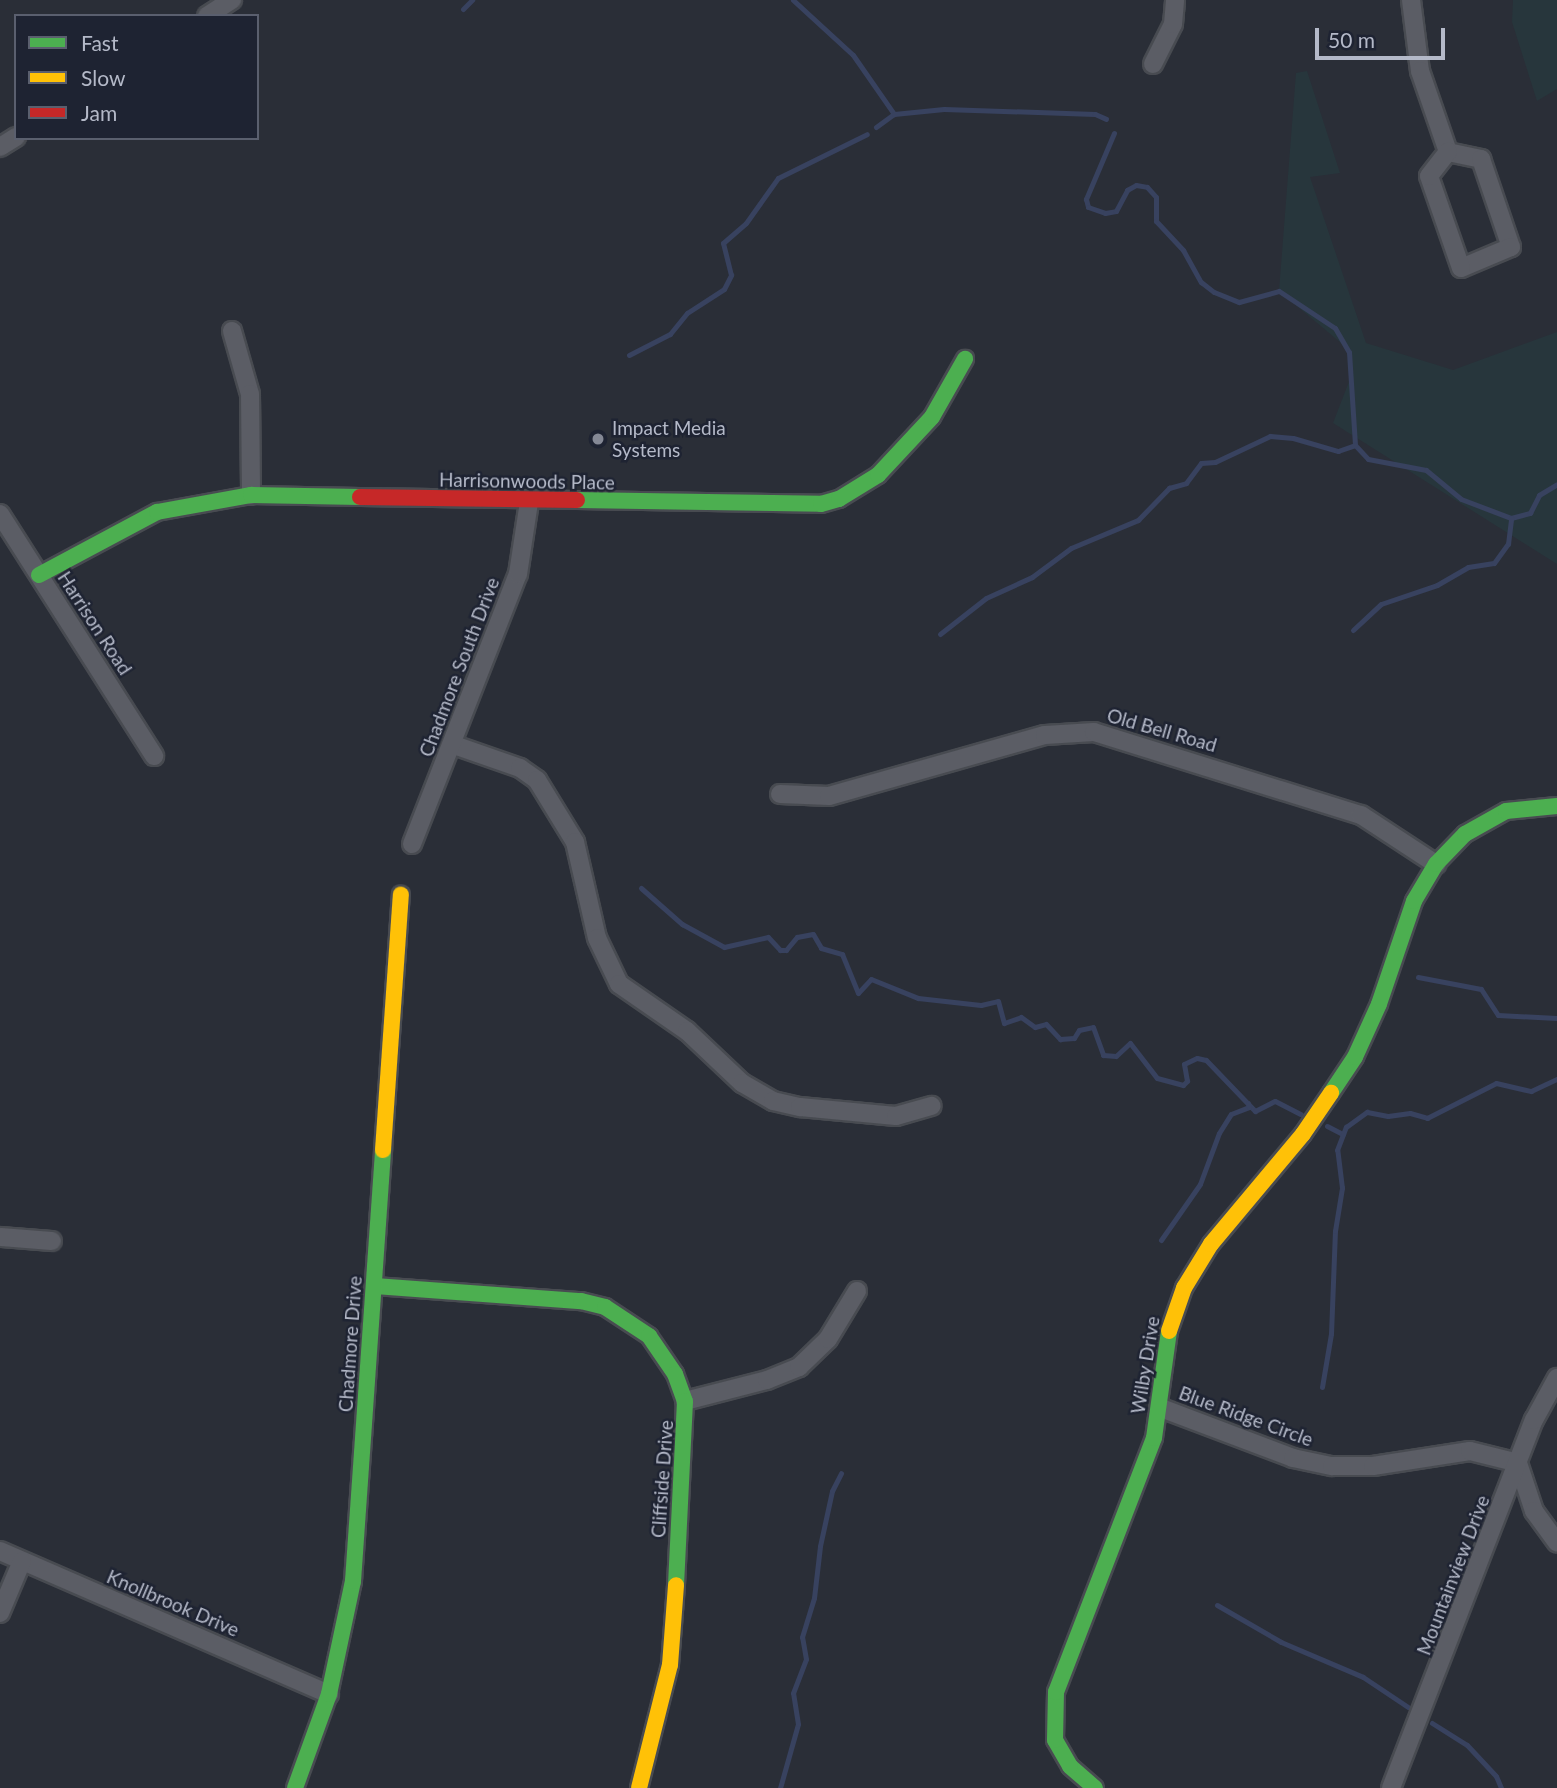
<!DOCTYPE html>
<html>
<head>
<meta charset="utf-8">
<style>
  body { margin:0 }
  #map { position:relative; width:1557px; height:1788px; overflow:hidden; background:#2a2e37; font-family:Lato,sans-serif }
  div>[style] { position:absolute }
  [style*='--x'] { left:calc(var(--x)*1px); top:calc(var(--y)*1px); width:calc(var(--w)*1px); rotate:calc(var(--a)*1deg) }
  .green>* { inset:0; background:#27363c }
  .stream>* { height:5px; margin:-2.5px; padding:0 2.5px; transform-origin:2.5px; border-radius:2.5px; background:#38425f }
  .roads { filter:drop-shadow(2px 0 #484b51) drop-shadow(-2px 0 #484b51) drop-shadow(0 2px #484b51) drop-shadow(0 -2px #484b51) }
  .street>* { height:18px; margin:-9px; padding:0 9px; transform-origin:9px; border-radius:9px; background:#5b5d65 }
  .fast>* { height:16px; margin:-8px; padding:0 8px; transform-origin:8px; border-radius:8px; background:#4caf50 }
  .slow>* { height:16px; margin:-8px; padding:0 8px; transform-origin:8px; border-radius:8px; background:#ffc107 }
  .jam>* { height:16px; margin:-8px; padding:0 8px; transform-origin:8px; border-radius:8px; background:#c62828 }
  .dots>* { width:19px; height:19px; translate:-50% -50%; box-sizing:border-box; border:4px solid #1e2332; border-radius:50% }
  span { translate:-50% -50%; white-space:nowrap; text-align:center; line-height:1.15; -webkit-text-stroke:5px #1e2332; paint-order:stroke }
  .poi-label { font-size:19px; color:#b4b9c8 }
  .left { translate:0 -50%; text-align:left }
  .street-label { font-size:19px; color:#b4b9c8 }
  .legend { position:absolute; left:14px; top:14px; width:245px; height:126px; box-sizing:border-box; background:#1e2332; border:2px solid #5a5f6e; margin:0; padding:9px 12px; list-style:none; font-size:21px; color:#b4b9c8 }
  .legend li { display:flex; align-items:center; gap:14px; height:35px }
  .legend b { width:35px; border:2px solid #5a5f6e }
  .scale { position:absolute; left:1315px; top:28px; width:130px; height:32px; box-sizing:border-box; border:4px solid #b4b9c8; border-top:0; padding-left:9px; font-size:21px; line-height:24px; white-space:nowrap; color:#b4b9c8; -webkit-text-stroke:5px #1e2332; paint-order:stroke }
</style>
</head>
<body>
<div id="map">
  <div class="green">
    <div style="clip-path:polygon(1513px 0,1557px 0,1557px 89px,1537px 101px,1512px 22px)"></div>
    <div style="clip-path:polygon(1307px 71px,1340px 173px,1310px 177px,1366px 343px,1453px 370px,1557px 332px,1557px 564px,1333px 423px,1350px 379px,1347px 348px,1279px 291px,1296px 73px)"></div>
  </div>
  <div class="stream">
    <div style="--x:793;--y:0;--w:81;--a:42.5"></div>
    <div style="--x:853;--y:55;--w:72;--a:55.2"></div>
    <div style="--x:463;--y:9;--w:13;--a:-45"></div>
    <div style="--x:876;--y:127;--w:22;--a:-36"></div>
    <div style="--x:894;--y:114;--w:50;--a:-5.7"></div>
    <div style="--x:944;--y:109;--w:151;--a:1.9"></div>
    <div style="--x:1095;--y:114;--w:12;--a:24"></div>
    <div style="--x:1114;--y:133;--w:72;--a:113"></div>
    <div style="--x:1086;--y:199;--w:8;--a:76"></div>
    <div style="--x:1088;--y:207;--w:18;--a:19"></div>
    <div style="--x:1105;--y:213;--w:11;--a:-10"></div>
    <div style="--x:1116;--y:211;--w:24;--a:-62"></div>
    <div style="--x:1127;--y:190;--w:10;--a:-29"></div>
    <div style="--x:1136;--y:185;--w:11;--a:10"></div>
    <div style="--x:1147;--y:187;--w:13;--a:48"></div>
    <div style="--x:1156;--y:197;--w:24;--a:90"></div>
    <div style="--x:1156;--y:221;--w:40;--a:47"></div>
    <div style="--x:1183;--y:250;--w:37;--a:61"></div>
    <div style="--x:1201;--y:282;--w:16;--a:38"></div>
    <div style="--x:1214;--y:292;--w:27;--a:22"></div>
    <div style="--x:1239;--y:302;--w:41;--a:-15.4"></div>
    <div style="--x:1279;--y:291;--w:67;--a:33.5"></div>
    <div style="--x:1335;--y:328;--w:28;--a:60"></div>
    <div style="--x:1349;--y:352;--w:93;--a:86.3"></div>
    <div style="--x:1355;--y:445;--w:19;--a:47"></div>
    <div style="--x:1368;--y:459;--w:59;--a:10.7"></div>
    <div style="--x:1426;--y:470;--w:45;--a:39.6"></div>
    <div style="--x:1461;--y:499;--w:53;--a:20.8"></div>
    <div style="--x:1511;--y:518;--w:20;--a:-15"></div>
    <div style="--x:1530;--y:513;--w:20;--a:-63"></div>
    <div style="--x:1539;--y:495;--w:21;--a:-31"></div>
    <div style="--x:629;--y:355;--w:46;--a:-27.1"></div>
    <div style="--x:670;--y:334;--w:27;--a:-51"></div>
    <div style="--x:687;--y:313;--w:44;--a:-33"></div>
    <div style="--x:724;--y:289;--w:16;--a:-63"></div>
    <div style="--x:731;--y:275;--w:33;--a:-104"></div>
    <div style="--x:723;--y:243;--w:30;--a:-41"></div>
    <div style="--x:746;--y:223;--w:55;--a:-54.6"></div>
    <div style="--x:778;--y:178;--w:99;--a:-26.3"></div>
    <div style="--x:1353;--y:630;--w:38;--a:-43"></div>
    <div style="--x:1381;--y:604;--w:59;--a:-18.7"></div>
    <div style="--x:1437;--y:585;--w:36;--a:-30"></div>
    <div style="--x:1468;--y:567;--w:26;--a:-9"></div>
    <div style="--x:1494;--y:563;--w:24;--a:-54"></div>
    <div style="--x:1508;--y:544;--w:26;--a:-83"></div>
    <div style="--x:940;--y:634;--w:58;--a:-38"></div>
    <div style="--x:986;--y:598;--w:51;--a:-24.5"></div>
    <div style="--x:1032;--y:577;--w:49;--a:-36.6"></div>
    <div style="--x:1071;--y:548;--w:73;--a:-22.7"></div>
    <div style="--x:1138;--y:520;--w:45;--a:-45.9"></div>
    <div style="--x:1169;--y:488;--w:18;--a:-16"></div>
    <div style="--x:1186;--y:483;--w:25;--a:-53"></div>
    <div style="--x:1201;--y:463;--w:14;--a:-4"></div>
    <div style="--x:1215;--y:462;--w:61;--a:-25.3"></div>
    <div style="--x:1270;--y:436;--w:23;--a:5"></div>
    <div style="--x:1293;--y:438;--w:47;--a:16.1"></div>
    <div style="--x:1338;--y:451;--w:18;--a:-19"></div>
    <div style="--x:641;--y:888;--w:55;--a:41.3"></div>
    <div style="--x:682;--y:924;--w:48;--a:28.7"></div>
    <div style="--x:724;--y:947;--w:45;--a:-12.8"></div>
    <div style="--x:768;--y:937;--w:18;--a:47"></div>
    <div style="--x:780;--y:950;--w:6;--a:0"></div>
    <div style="--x:786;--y:950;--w:17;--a:-50"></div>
    <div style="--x:797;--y:937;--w:16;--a:-11"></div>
    <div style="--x:813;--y:934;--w:16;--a:60"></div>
    <div style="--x:821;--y:948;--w:22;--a:16"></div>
    <div style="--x:842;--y:954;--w:42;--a:67.7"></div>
    <div style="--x:858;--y:993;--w:19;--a:-47"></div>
    <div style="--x:871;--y:979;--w:51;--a:22"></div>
    <div style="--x:918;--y:998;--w:63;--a:6.3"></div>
    <div style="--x:981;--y:1005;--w:17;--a:-13"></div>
    <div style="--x:998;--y:1001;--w:23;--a:75"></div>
    <div style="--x:1004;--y:1023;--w:18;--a:-19"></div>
    <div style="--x:1021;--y:1017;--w:17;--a:36"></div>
    <div style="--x:1035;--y:1027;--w:11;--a:-15"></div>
    <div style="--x:1046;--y:1024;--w:21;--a:47"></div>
    <div style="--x:1060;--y:1039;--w:14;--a:-4"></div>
    <div style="--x:1074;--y:1038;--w:9;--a:-58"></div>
    <div style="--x:1079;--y:1030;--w:14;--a:-12"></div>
    <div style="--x:1093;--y:1027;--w:30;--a:70"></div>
    <div style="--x:1103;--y:1055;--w:13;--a:4"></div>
    <div style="--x:1116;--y:1056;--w:19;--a:-43"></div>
    <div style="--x:1130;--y:1043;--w:44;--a:52.4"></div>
    <div style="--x:1157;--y:1078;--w:27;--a:15"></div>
    <div style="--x:1183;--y:1085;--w:6;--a:-45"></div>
    <div style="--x:1187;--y:1081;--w:17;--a:-100"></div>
    <div style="--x:1184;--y:1064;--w:14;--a:-25"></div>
    <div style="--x:1197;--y:1058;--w:9;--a:13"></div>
    <div style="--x:1206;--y:1060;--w:71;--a:46.1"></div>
    <div style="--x:1255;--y:1111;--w:22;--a:-27"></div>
    <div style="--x:1275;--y:1101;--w:29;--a:27"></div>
    <div style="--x:1418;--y:977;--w:64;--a:10.8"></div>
    <div style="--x:1481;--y:989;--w:31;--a:57"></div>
    <div style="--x:1498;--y:1015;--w:59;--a:2.9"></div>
    <div style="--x:1327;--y:1126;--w:18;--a:27"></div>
    <div style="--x:1161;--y:1240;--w:68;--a:-55.1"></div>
    <div style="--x:1200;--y:1184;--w:54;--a:-69.6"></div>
    <div style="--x:1219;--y:1133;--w:22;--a:-58"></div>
    <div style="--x:1231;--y:1114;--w:19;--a:-21"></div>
    <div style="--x:1249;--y:1107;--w:4;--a:-104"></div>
    <div style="--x:1322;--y:1387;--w:54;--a:-80.4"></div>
    <div style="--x:1331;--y:1334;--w:103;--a:-87.8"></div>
    <div style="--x:1335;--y:1231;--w:44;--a:-80.8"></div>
    <div style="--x:1342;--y:1188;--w:38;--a:-97"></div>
    <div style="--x:1337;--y:1150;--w:25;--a:-69"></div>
    <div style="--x:1346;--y:1127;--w:26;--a:-36"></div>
    <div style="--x:1367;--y:1112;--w:21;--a:11"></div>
    <div style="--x:1388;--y:1116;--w:22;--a:-8"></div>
    <div style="--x:1410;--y:1113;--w:18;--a:16"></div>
    <div style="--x:1427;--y:1118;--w:77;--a:-26.9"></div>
    <div style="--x:1496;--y:1083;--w:36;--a:13"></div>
    <div style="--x:1531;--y:1091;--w:29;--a:-25"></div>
    <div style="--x:1217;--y:1605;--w:74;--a:30"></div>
    <div style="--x:1281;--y:1642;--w:89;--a:23.1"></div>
    <div style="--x:1363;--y:1677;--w:54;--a:33.7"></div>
    <div style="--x:1432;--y:1723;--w:41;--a:32.2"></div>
    <div style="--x:1467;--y:1745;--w:42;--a:46.9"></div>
    <div style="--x:1496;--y:1776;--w:13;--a:67"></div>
    <div style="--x:780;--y:1788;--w:66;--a:-74.3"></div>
    <div style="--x:798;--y:1724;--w:31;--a:-99"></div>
    <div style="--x:793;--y:1693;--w:36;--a:-69"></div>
    <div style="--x:806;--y:1659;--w:22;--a:-100"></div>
    <div style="--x:802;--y:1637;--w:41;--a:-72.9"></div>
    <div style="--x:814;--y:1598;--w:52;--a:-83.4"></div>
    <div style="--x:820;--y:1546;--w:56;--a:-77.7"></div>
    <div style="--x:832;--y:1491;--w:20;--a:-63"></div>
  </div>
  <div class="roads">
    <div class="street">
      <div style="--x:1411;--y:0;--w:72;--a:82.8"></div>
      <div style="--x:1420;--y:71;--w:86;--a:70.9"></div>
      <div style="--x:207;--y:16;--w:30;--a:-33"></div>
      <div style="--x:1153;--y:64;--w:45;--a:-63.4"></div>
      <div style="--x:1173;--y:24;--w:24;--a:-85"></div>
      <div style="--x:0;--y:147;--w:19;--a:-32"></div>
      <div style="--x:1448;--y:152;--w:34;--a:12"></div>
      <div style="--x:1481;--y:159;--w:93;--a:71.2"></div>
      <div style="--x:1511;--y:247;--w:54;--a:157.2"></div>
      <div style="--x:1461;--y:268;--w:97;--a:-109.2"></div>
      <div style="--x:1429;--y:176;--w:31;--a:-52"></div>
      <div style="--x:232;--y:331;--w:66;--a:74.1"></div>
      <div style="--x:250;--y:394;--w:101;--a:89.4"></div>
      <div style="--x:0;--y:514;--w:287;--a:57.5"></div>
      <div style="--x:454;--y:745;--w:70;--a:19.2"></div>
      <div style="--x:520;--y:768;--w:21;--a:35"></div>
      <div style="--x:537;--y:780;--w:73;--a:58.5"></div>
      <div style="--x:575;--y:842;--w:98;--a:77.1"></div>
      <div style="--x:597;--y:938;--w:51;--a:64.4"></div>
      <div style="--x:619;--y:984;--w:83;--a:34.7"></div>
      <div style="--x:687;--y:1031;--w:76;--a:43.4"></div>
      <div style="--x:742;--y:1083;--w:36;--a:30"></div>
      <div style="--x:773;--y:1101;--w:28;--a:13"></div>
      <div style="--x:800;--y:1107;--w:96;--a:5.4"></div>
      <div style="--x:896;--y:1116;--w:37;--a:-16"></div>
      <div style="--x:780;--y:794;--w:49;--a:2.3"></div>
      <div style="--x:829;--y:796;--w:224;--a:-15.8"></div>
      <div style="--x:1045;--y:735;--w:49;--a:-3.5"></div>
      <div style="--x:1094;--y:732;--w:280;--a:17.3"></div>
      <div style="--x:1361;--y:815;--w:90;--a:33.2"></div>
      <div style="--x:412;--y:844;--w:290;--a:-68.6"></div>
      <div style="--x:518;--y:574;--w:73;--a:-81.3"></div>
      <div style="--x:0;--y:1237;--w:52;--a:4.4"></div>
      <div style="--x:685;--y:1401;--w:85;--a:-14.4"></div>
      <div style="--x:767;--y:1380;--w:35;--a:-22"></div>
      <div style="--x:799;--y:1367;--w:40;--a:-44"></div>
      <div style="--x:828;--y:1339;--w:56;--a:-58.9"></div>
      <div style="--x:1161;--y:1408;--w:141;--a:20.7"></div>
      <div style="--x:1293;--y:1458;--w:40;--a:12"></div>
      <div style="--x:1332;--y:1466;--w:41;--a:0"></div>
      <div style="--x:1373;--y:1466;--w:98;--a:-8.8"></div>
      <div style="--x:1470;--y:1451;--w:49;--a:14"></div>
      <div style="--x:1518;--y:1463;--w:51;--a:71.6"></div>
      <div style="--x:1534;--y:1511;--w:39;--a:54"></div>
      <div style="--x:0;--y:1551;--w:359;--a:23.5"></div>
      <div style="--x:0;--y:1613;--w:56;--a:-67.1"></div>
      <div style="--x:1391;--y:1788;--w:395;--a:-68.8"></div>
      <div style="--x:1534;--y:1420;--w:48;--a:-61.3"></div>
    </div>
    <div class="fast">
      <div style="--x:577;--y:500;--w:244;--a:0.9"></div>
      <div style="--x:821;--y:504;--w:19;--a:-16"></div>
      <div style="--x:839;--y:499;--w:46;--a:-31.6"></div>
      <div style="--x:878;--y:475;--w:79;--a:-47"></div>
      <div style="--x:932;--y:417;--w:67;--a:-60.4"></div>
      <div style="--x:39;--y:575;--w:134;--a:-28.1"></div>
      <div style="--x:157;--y:512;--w:96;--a:-10.3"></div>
      <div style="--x:251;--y:495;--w:109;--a:1.1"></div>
      <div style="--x:1331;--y:1093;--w:43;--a:-56.3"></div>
      <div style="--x:1355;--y:1057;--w:58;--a:-65.6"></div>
      <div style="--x:1379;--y:1004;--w:109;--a:-71.2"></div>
      <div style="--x:1414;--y:901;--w:43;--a:-59.3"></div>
      <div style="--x:1436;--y:864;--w:42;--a:-46"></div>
      <div style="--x:1465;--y:834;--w:47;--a:-29.3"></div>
      <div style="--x:1506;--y:811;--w:51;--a:-5.6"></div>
      <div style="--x:375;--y:1286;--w:207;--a:4.2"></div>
      <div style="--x:581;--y:1301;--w:25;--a:14"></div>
      <div style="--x:605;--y:1307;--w:53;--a:33.4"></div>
      <div style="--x:649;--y:1336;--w:46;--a:55.6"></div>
      <div style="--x:675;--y:1374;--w:29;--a:70"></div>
      <div style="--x:685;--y:1401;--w:184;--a:92.8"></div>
      <div style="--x:295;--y:1788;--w:100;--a:-70.1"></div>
      <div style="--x:329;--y:1694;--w:116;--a:-78"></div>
      <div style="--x:353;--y:1581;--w:432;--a:-86"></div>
      <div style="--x:1095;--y:1788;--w:33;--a:-139"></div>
      <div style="--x:1070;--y:1766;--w:30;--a:-120"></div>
      <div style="--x:1055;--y:1740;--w:48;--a:-88.8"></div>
      <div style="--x:1056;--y:1692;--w:272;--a:-68.9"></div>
      <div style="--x:1154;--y:1438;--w:108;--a:-82"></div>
    </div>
    <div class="slow">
      <div style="--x:383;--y:1150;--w:256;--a:-86"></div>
      <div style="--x:1169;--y:1331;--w:46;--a:-70.8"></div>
      <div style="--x:1184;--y:1288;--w:52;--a:-58.5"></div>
      <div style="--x:1211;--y:1244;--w:143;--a:-50.1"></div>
      <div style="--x:1303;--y:1134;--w:50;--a:-55.7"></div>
      <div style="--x:639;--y:1788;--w:127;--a:-75.9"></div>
      <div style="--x:670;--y:1665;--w:80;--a:-85.7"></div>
    </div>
    <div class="jam">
      <div style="--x:360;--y:497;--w:217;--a:0.8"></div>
    </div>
  </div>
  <div class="dots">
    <div style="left:598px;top:439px;background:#848895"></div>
  </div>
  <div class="poi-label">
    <span class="left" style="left:612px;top:439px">Impact Media<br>Systems</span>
  </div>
  <div class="street-label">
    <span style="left:527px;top:481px;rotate:1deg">Harrisonwoods Place</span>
    <span style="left:95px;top:623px;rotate:57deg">Harrison Road</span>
    <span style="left:459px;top:667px;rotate:-69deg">Chadmore South Drive</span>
    <span style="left:1162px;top:730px;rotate:16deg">Old Bell Road</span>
    <span style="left:350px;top:1344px;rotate:-86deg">Chadmore Drive</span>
    <span style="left:1145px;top:1365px;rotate:-81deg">Wilby Drive</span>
    <span style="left:1246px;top:1416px;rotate:20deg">Blue Ridge Circle</span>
    <span style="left:662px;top:1479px;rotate:-86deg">Cliffside Drive</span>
    <span style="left:1453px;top:1575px;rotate:-69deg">Mountainview Drive</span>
    <span style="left:173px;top:1603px;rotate:23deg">Knollbrook Drive</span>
  </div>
  <ul class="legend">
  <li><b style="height:9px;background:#4caf50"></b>Fast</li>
  <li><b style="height:9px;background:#ffc107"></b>Slow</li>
  <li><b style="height:9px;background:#c62828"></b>Jam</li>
  </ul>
  <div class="scale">50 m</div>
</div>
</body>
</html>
